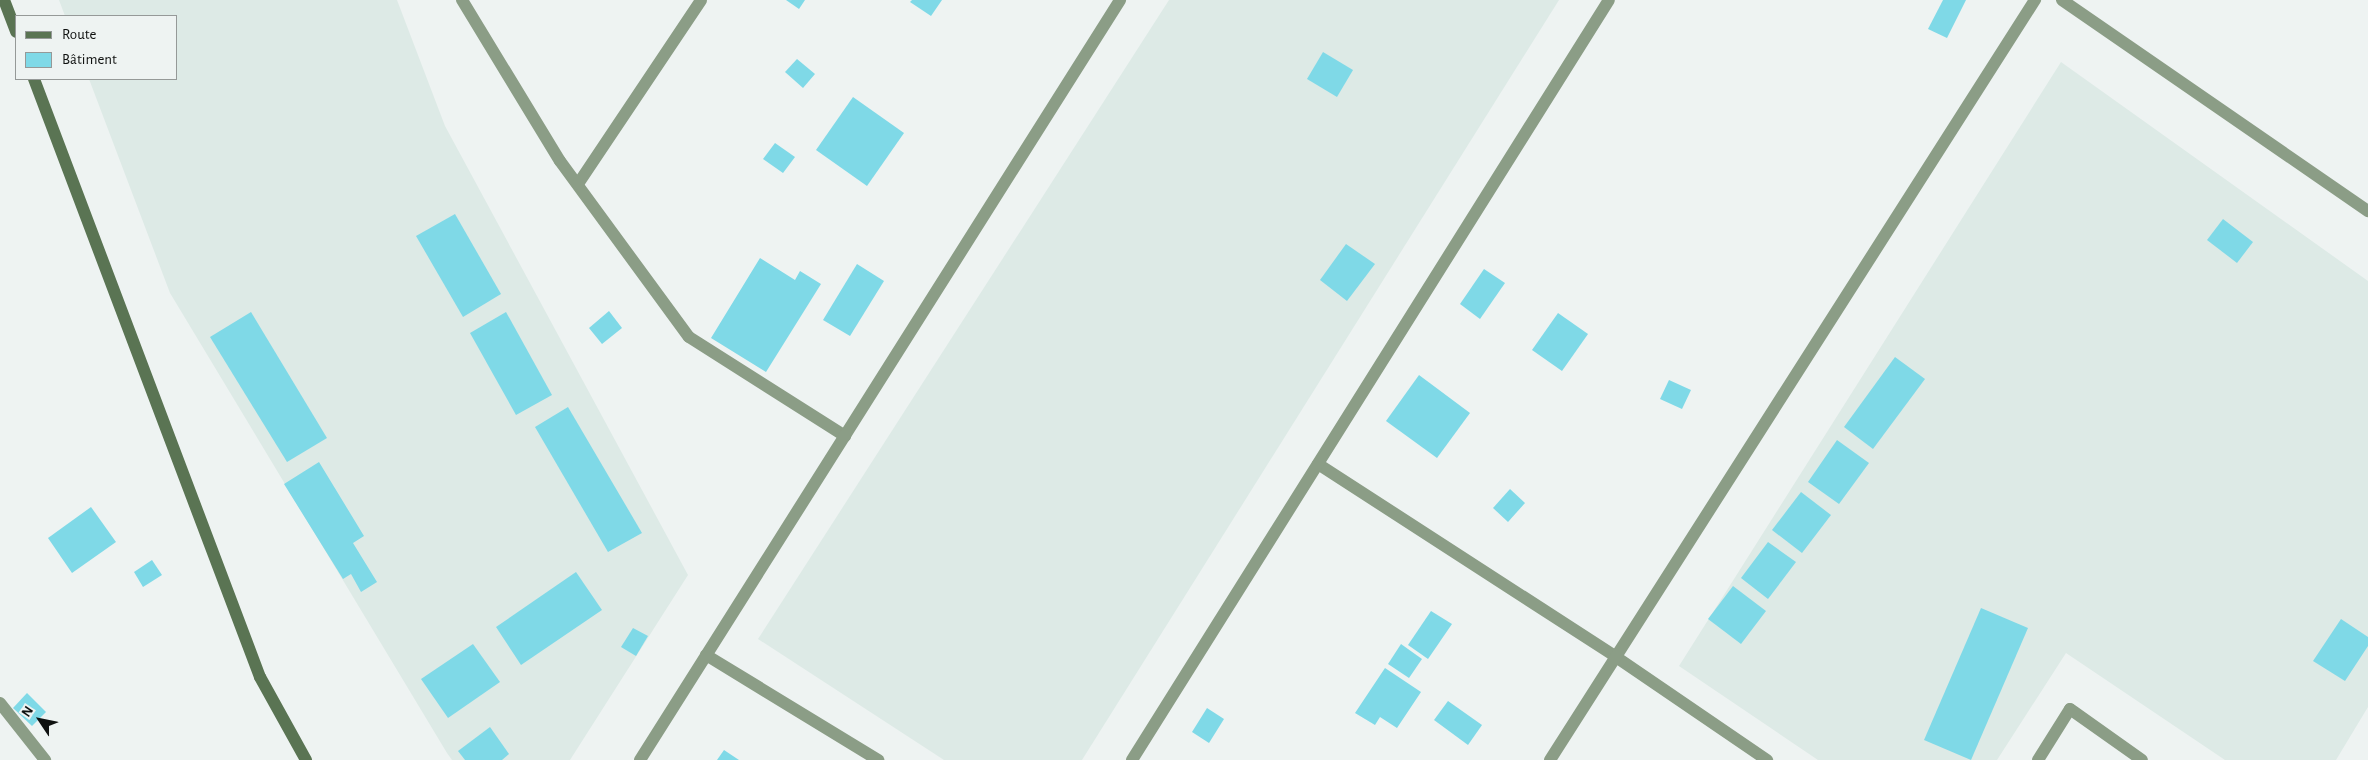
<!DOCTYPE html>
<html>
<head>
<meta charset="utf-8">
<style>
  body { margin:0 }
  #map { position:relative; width:2368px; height:760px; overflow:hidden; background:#eef3f2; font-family:"Alegreya Sans",sans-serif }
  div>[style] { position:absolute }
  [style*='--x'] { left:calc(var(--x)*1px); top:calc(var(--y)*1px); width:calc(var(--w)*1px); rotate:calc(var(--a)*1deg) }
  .built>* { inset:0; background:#ddeae6 }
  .building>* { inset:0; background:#7fd9e7 }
  .minor>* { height:12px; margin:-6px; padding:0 6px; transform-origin:6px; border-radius:6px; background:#8b9d86 }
  .secondary>* { height:12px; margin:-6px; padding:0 6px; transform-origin:6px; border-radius:6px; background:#5a7453 }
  span { translate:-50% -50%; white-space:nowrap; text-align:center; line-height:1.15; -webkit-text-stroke:4.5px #eef3f2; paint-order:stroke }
  .legend { position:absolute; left:15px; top:15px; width:162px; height:65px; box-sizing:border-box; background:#eef3f2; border:1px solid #959998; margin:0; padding:6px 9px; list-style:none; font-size:15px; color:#0f1110 }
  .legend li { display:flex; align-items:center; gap:10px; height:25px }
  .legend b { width:25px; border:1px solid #959998 }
  .north { position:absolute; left:15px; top:695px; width:50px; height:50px; -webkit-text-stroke:4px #eef3f2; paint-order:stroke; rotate:304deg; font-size:14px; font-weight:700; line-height:20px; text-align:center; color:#0f1110 }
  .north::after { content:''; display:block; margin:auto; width:18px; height:22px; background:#0f1110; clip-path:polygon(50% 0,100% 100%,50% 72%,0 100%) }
</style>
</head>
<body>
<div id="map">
  <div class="built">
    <div style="clip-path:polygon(59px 0,397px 0,445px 126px,688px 575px,570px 760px,452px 760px,447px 753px,170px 293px,89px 79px,176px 79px,176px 16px,65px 16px)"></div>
    <div style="clip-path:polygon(1169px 0,1559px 0,1082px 760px,944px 760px,758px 639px)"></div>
    <div style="clip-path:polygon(2061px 62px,2368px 281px,2368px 707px,2336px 760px,2225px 760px,2066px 653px,1997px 760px,1818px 760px,1679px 666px)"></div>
  </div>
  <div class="building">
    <div style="clip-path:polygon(786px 0,805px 0,799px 9px)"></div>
    <div style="clip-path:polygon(912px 0,942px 0,931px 16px,910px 2px)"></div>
    <div style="clip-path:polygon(1943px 0,1966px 0,1947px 38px,1928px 29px)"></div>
    <div style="clip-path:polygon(1323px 52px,1353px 70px,1337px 97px,1307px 79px)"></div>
    <div style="clip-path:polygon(797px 59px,815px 74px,803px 88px,785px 72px)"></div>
    <div style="clip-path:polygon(853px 97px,904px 133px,867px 186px,816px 150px)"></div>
    <div style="clip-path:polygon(775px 143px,795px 157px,783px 173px,763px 159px)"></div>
    <div style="clip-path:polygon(455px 214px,501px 294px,463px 317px,416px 236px)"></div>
    <div style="clip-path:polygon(2223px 219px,2253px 242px,2237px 263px,2207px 240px)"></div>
    <div style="clip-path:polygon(1346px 244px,1375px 264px,1347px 301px,1320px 280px)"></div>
    <div style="clip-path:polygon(760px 258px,795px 280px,800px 271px,821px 284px,766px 372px,711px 338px)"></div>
    <div style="clip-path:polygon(857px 264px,884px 281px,850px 336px,823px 320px)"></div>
    <div style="clip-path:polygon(1484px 269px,1505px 283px,1480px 319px,1460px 304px)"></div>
    <div style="clip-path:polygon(609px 311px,622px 328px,602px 344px,589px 328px)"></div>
    <div style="clip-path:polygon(251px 312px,327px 438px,287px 462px,210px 337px)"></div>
    <div style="clip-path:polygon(506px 312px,552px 395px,516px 415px,470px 333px)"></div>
    <div style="clip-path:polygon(1558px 313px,1588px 334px,1562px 371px,1532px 350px)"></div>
    <div style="clip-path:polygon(1895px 357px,1925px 379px,1873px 449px,1844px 427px)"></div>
    <div style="clip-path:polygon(1419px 375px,1470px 413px,1437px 458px,1386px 421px)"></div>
    <div style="clip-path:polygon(1669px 380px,1691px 390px,1682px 409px,1660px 399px)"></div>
    <div style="clip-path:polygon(568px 407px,642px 533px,608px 552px,535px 427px)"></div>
    <div style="clip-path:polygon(1837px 440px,1869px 463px,1839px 504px,1808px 482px)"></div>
    <div style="clip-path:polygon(319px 462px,364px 536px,353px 543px,377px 582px,361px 592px,351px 574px,343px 579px,284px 484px)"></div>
    <div style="clip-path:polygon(1510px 489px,1525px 503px,1508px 522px,1493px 508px)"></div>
    <div style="clip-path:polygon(1801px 492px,1831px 515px,1802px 553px,1772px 530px)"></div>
    <div style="clip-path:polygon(91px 507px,116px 542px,72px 573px,48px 538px)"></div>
    <div style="clip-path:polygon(1768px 542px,1796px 562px,1768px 599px,1741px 578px)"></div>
    <div style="clip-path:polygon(152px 560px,162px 575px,143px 587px,134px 572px)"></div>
    <div style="clip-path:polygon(576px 572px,602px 610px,521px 665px,496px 627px)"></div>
    <div style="clip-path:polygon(1733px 586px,1766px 611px,1741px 644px,1708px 619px)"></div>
    <div style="clip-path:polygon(1981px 608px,2028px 628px,1971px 760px,1924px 740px)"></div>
    <div style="clip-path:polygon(1431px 611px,1452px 624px,1428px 659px,1408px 645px)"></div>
    <div style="clip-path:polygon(2341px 619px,2368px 637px,2368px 646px,2345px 681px,2313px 661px)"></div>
    <div style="clip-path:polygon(633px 628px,648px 636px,636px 656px,621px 647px)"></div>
    <div style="clip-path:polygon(473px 644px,500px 682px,448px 718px,421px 679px)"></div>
    <div style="clip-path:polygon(1401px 644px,1422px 659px,1409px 678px,1388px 664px)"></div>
    <div style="clip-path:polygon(1385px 668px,1421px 692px,1397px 728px,1380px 717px,1375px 725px,1355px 713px)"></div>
    <div style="clip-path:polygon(27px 693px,46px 712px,32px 726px,13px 708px)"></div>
    <div style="clip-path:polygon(1448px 701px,1482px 725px,1468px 745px,1434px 720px)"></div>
    <div style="clip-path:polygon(1207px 708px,1224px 719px,1209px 743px,1192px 732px)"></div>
    <div style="clip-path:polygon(490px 727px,509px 754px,502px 760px,465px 760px,458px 751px)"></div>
    <div style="clip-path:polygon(724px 750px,739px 760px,717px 760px)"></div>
  </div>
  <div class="minor">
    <div style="--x:462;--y:0;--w:188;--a:58.7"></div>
    <div style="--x:560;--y:161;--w:218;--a:53.8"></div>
    <div style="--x:689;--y:337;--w:185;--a:32.4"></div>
    <div style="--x:2062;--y:0;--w:372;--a:34.6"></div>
    <div style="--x:578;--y:184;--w:221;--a:-56.2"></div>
    <div style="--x:1318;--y:464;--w:355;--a:32.9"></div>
    <div style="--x:1616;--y:657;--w:183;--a:34.3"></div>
    <div style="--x:706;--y:655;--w:202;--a:31.4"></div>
    <div style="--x:0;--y:703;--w:73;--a:51.7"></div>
    <div style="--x:640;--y:760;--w:899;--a:-57.72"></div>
    <div style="--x:1132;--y:760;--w:897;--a:-57.89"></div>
    <div style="--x:1550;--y:760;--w:902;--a:-57.46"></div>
    <div style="--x:2038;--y:760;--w:60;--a:-57.9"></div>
    <div style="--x:2070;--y:709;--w:88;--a:35.3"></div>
  </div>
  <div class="secondary">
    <div style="--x:4;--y:0;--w:34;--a:69"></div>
    <div style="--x:34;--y:79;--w:639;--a:69.3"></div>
    <div style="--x:260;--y:677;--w:95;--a:61"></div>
  </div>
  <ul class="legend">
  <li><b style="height:6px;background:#5a7453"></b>Route</li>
  <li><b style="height:14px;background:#7fd9e7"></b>Bâtiment</li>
  </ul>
  <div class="north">N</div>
</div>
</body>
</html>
